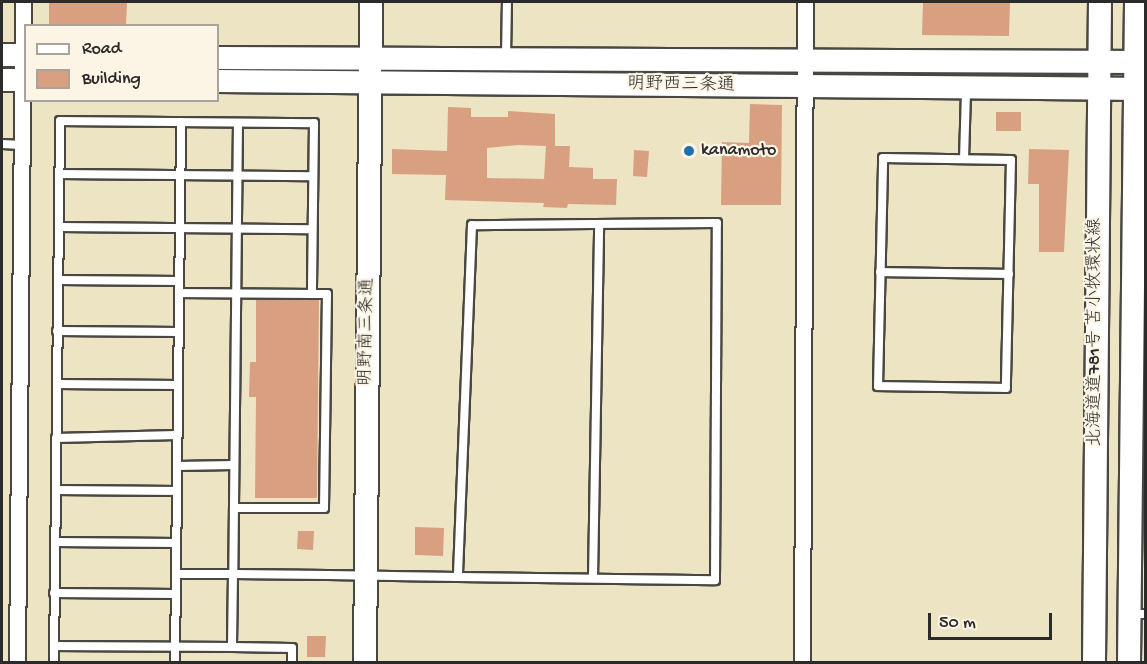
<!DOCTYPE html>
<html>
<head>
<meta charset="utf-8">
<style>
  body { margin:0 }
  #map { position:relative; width:1147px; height:664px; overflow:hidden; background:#ece4c3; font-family:"Gochi Hand","Klee One",sans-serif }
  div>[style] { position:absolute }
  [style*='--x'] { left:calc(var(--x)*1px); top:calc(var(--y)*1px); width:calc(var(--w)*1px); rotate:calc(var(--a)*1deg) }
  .building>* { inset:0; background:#d8a080 }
  .roads { filter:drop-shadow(2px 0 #484742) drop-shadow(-2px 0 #484742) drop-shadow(0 2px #484742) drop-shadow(0 -2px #484742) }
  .lane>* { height:8px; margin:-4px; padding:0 4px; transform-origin:4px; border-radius:4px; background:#fff }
  .street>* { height:15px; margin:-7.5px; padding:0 7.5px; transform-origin:7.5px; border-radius:7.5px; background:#fff }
  .secondary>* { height:22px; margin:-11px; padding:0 11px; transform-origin:11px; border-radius:11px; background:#fff }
  .dots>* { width:16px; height:16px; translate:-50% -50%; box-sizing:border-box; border:3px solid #fcf5e5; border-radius:50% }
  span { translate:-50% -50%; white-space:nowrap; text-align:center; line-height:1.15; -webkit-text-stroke:4.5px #fcf5e5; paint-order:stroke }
  .street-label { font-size:18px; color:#2b2b2b }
  .poi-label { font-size:18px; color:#2b2b2b }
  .left { translate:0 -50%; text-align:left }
  .frame { position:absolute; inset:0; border:3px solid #2b2b2b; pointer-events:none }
  .legend { position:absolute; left:24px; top:24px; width:195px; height:78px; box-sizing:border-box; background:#fcf5e5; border:2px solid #a8a49b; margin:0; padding:8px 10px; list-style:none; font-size:18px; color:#2b2b2b }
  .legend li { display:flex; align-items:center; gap:12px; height:30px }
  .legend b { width:30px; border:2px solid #a8a49b }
  .scale { position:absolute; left:928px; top:613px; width:124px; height:27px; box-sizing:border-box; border:3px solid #2b2b2b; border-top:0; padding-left:8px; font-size:18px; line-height:21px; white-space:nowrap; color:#2b2b2b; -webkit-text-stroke:4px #fcf5e5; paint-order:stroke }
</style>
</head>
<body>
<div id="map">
  <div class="building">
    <div style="clip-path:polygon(49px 2px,127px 2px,126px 25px,49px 24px)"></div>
    <div style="clip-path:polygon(923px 2px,1010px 2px,1009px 36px,922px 35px)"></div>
    <div style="clip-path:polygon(750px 104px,782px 105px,781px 205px,721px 205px,722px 142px,749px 143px)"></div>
    <div style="clip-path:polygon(evenodd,448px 107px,471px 108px,471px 117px,508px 117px,508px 111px,555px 114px,555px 146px,570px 146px,569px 167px,593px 168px,593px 179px,617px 179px,616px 205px,568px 204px,567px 208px,543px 207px,544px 203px,445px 200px,446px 175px,392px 174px,392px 149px,447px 151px,448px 107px,518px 145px,546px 146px,544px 179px,487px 178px,487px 148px,518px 145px)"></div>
    <div style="clip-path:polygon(996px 112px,1021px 112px,1021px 131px,996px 131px)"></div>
    <div style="clip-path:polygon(1029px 149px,1069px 150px,1064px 252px,1039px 252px,1039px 184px,1028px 184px)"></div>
    <div style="clip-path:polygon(634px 150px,649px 151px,647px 177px,633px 176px)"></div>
    <div style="clip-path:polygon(256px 300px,319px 300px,317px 498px,255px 498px,256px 397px,249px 397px,250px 362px,256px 362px)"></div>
    <div style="clip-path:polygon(415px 527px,444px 528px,443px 556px,415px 555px)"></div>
    <div style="clip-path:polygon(298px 531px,314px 531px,313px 550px,297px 549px)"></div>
    <div style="clip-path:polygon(307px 636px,326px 636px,325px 657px,307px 657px)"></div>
  </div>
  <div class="roads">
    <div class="lane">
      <div style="--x:506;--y:57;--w:55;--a:-89"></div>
      <div style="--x:238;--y:123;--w:451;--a:90.6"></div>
      <div style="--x:233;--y:574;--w:95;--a:0.6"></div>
      <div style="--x:328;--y:575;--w:130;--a:0.9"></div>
      <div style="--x:458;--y:577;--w:257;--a:0.7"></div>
      <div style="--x:715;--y:580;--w:357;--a:-89.7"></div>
      <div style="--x:717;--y:223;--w:245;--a:179.5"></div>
      <div style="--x:472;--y:225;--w:352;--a:92.3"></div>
      <div style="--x:2;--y:144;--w:20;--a:3"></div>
      <div style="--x:883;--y:158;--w:128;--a:0.9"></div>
      <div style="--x:1011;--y:160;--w:228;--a:91.3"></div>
      <div style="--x:1006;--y:388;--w:128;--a:-179.1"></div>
      <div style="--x:878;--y:386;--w:228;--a:-88.7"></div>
      <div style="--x:964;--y:159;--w:68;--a:-88.3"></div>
      <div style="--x:59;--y:174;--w:254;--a:0.5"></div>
      <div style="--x:59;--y:227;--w:253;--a:0.5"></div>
      <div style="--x:880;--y:272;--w:129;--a:0.9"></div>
      <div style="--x:58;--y:280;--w:121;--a:0.5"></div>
      <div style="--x:57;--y:331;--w:122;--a:0.5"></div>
      <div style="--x:57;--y:384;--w:121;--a:0.5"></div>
      <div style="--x:56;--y:438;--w:121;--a:-1.4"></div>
      <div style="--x:177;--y:466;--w:57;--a:-1"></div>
      <div style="--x:56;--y:490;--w:121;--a:0.5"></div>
      <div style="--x:234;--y:508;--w:90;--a:0"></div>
      <div style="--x:324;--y:508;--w:214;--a:-89.2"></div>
      <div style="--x:327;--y:294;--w:15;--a:180"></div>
      <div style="--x:55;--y:542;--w:121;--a:0.5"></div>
      <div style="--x:176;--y:574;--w:57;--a:0"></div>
      <div style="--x:233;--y:574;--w:73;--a:90.8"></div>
      <div style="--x:232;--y:647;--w:60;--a:1"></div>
      <div style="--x:292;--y:648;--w:14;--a:90"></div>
      <div style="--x:593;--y:578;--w:354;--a:-89"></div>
      <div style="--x:54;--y:593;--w:122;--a:0.5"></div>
      <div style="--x:1131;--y:614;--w:15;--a:0"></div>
      <div style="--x:54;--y:646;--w:178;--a:0.3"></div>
      <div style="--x:54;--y:662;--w:541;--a:-89.36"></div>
      <div style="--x:60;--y:121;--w:254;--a:0.5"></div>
      <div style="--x:314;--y:123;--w:171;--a:90.7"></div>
      <div style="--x:312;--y:294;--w:133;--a:-179.6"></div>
      <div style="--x:175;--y:662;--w:540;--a:-89.36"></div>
    </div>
    <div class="street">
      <div style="--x:17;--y:662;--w:660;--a:-89.48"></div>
      <div style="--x:802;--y:662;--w:660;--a:-89.74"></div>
    </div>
    <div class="secondary">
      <div style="--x:2;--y:55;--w:24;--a:0"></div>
      <div style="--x:218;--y:58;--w:928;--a:0.25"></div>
      <div style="--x:2;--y:80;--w:24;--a:0"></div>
      <div style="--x:218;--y:81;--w:928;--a:0.49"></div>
      <div style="--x:365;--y:662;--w:660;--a:-89.48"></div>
      <div style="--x:1094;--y:662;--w:660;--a:-89.48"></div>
      <div style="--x:1129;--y:662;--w:660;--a:-89.39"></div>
    </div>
  </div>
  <div class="dots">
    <div style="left:689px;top:151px;background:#1f6fb2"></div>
  </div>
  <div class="street-label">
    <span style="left:681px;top:86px;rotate:1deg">明野西三条通</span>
    <span style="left:368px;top:332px;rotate:-89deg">明野南三条通</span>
    <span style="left:1096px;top:332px;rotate:-90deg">北海道道781号 苫小牧環状線</span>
  </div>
  <div class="poi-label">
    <span class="left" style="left:701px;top:151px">kanamoto</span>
  </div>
  <div class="frame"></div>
  <ul class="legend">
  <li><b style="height:8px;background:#fff"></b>Road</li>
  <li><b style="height:16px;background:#d8a080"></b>Building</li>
  </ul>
  <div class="scale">50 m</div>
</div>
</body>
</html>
